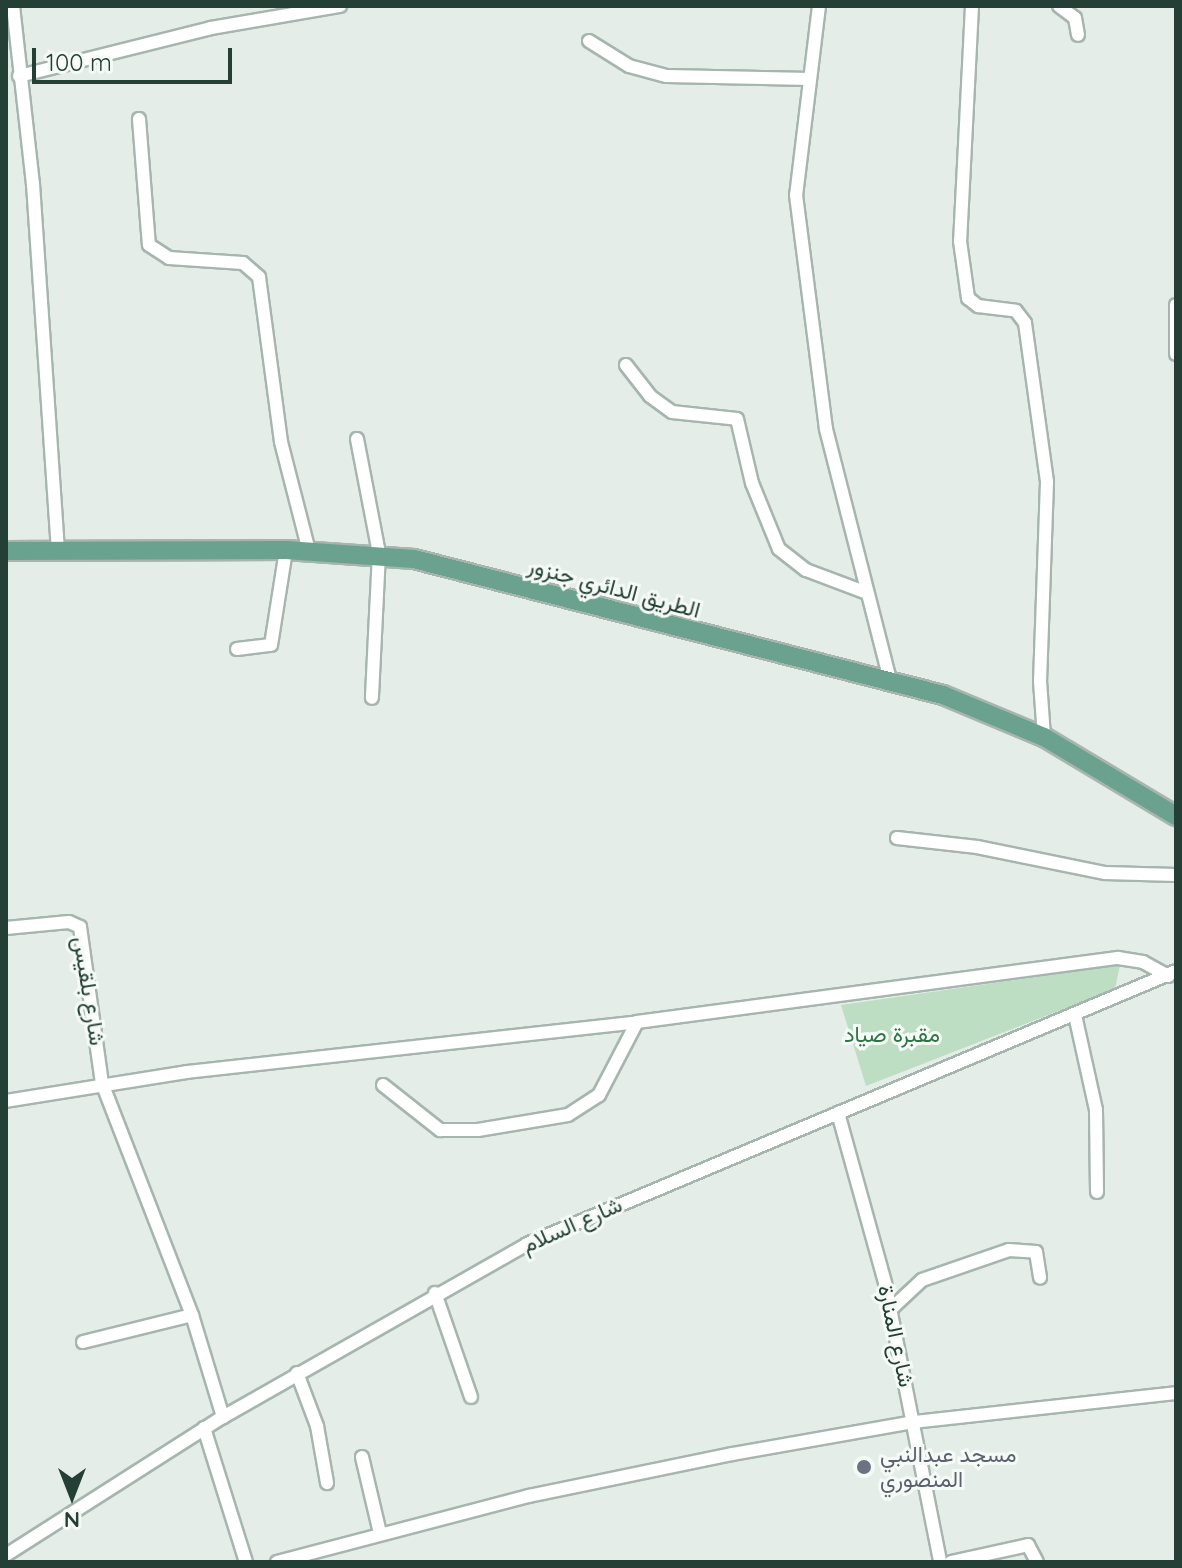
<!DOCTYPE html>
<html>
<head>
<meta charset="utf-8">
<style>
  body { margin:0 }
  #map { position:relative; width:1182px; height:1568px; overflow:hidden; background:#e4ede8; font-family:Quicksand,Vazirmatn,sans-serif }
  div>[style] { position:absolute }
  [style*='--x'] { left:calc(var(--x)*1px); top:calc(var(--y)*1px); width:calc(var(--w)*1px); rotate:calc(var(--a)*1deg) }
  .green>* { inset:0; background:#bedec4 }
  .roads { filter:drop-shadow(2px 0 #a7b5af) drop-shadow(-2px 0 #a7b5af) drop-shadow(0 2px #a7b5af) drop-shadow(0 -2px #a7b5af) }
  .street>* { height:12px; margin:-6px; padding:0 6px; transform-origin:6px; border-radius:6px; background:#fff }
  .primary>* { height:18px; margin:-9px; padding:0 9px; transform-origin:9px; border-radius:9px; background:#6aa28f }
  .dots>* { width:22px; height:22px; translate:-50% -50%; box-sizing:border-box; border:4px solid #f5faf7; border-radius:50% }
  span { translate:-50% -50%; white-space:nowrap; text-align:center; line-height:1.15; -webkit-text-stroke:6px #f5faf7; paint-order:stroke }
  .street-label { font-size:22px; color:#243f35 }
  .park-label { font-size:22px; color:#2e7544 }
  .worship-label { font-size:22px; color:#5b616d }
  .left { translate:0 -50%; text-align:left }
  .frame { position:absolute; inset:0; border:8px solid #243f35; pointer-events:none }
  .north { position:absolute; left:32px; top:1456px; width:80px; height:80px; -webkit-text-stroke:6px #f5faf7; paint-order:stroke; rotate:180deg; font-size:22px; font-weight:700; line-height:32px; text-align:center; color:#243f35 }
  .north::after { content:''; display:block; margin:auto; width:28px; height:36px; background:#243f35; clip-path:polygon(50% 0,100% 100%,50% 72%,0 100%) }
  .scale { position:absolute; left:32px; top:48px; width:200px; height:36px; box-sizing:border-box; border:4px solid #243f35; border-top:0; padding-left:10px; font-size:24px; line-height:28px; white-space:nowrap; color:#243f35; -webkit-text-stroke:6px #f5faf7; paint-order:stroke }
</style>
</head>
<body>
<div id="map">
  <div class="green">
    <div style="clip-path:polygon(1120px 965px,1115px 989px,866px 1086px,841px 1005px)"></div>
  </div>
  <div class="roads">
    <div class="street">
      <div style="--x:13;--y:6;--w:179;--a:83.6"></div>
      <div style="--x:33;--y:184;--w:370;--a:86.1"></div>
      <div style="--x:819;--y:6;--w:190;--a:96.9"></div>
      <div style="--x:796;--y:195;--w:236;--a:82.7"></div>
      <div style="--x:826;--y:429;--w:259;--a:75.7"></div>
      <div style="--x:972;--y:6;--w:235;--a:92.9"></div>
      <div style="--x:960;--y:241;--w:58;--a:82"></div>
      <div style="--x:968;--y:298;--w:13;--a:39"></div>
      <div style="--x:978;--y:306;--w:38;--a:7"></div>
      <div style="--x:1016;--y:311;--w:15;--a:53"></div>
      <div style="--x:1025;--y:323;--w:161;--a:82.1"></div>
      <div style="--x:1047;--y:482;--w:199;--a:92"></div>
      <div style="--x:1040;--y:681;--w:56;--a:85.9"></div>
      <div style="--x:1059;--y:6;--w:20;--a:37"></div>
      <div style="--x:1075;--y:18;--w:17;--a:80"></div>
      <div style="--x:589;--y:41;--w:47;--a:32"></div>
      <div style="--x:629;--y:66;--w:39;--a:15"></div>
      <div style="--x:667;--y:76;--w:143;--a:1.2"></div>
      <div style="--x:19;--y:76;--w:198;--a:-14"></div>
      <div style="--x:211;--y:28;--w:131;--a:-9.7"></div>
      <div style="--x:139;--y:119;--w:126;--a:85.5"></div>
      <div style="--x:149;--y:245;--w:24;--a:33"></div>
      <div style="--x:169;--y:258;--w:74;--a:3.9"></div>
      <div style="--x:243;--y:263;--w:21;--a:41"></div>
      <div style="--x:259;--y:277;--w:166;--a:82.4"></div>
      <div style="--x:281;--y:442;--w:113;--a:75.6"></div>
      <div style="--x:1176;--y:305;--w:49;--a:90"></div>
      <div style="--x:626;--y:365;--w:39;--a:52"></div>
      <div style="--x:650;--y:396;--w:27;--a:36"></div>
      <div style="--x:672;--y:412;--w:65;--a:6.1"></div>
      <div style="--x:737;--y:419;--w:66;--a:76.8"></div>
      <div style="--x:752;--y:483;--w:71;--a:67.8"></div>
      <div style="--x:779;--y:549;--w:34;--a:38"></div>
      <div style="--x:806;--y:570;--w:65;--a:20.7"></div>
      <div style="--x:357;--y:439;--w:116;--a:79.1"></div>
      <div style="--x:379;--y:553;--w:145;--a:92.8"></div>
      <div style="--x:237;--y:649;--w:34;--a:-7"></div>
      <div style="--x:271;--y:645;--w:96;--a:-81"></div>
      <div style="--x:897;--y:838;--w:81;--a:6.4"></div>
      <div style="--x:977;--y:847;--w:131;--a:11.5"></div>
      <div style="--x:1105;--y:873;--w:71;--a:1.6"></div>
      <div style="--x:6;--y:928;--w:63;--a:-5.4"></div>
      <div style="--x:69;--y:922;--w:12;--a:24"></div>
      <div style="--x:80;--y:927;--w:158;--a:82"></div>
      <div style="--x:102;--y:1083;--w:249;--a:68.8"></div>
      <div style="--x:192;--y:1315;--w:107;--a:73.1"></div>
      <div style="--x:1075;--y:1015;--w:97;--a:77.5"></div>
      <div style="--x:1096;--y:1110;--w:82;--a:89.3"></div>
      <div style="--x:383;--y:1085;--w:73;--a:38.3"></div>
      <div style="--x:440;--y:1130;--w:38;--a:0"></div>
      <div style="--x:478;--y:1130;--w:91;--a:-9.5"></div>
      <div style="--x:568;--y:1115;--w:37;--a:-33"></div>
      <div style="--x:599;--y:1095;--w:82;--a:-62.5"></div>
      <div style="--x:6;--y:1101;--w:183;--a:-9.1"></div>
      <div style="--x:187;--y:1072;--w:453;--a:-6.3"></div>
      <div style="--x:637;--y:1022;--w:485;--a:-7.6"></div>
      <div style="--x:1118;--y:958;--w:25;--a:9"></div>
      <div style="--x:1143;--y:962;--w:29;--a:29"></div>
      <div style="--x:838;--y:1113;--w:176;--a:74.5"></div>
      <div style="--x:885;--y:1283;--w:284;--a:78.8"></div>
      <div style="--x:435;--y:1293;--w:110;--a:70.9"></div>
      <div style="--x:891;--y:1309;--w:42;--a:-43.1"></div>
      <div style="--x:922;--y:1280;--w:92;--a:-19"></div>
      <div style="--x:1009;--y:1250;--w:27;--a:4"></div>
      <div style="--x:1036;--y:1252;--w:26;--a:81"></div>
      <div style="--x:83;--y:1342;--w:112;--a:-13.9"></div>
      <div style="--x:297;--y:1373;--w:57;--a:69.3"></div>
      <div style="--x:317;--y:1426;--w:58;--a:80"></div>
      <div style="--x:204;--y:1428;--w:140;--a:72.6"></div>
      <div style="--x:362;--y:1457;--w:78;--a:76.7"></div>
      <div style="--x:6;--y:1555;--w:257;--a:-32.5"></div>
      <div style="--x:223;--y:1417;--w:350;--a:-29.6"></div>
      <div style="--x:527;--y:1244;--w:704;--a:-22.81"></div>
      <div style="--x:277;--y:1562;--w:260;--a:-14.7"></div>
      <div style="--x:529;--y:1496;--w:207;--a:-11.7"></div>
      <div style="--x:732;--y:1454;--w:185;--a:-10"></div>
      <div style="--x:914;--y:1422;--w:264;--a:-6.3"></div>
      <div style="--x:951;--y:1562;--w:79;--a:-12.4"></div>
      <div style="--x:1028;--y:1545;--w:19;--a:62"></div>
    </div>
    <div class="primary">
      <div style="--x:6;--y:551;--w:280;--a:-0.2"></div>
      <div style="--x:286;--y:550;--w:128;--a:4"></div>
      <div style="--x:414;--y:559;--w:546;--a:14.42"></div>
      <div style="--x:943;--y:695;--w:109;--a:22.6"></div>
      <div style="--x:1044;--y:737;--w:154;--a:30.9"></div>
    </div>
  </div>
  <div class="dots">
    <div style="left:864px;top:1467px;background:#6b7280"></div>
  </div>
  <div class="street-label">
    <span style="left:614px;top:588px;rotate:15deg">الطريق الدائري جنزور</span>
    <span style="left:89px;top:991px;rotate:81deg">شارع بلقيس</span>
    <span style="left:572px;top:1225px;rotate:-24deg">شارع السلام</span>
    <span style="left:896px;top:1336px;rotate:78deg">شارع المنارة</span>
  </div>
  <div class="park-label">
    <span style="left:892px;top:1035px">مقبرة صياد</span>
  </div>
  <div class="worship-label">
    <span class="left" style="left:880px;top:1467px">مسجد عبدالنبي<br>المنصوري</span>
  </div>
  <div class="frame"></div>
  <div class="north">N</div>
  <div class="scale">100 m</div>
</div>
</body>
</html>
